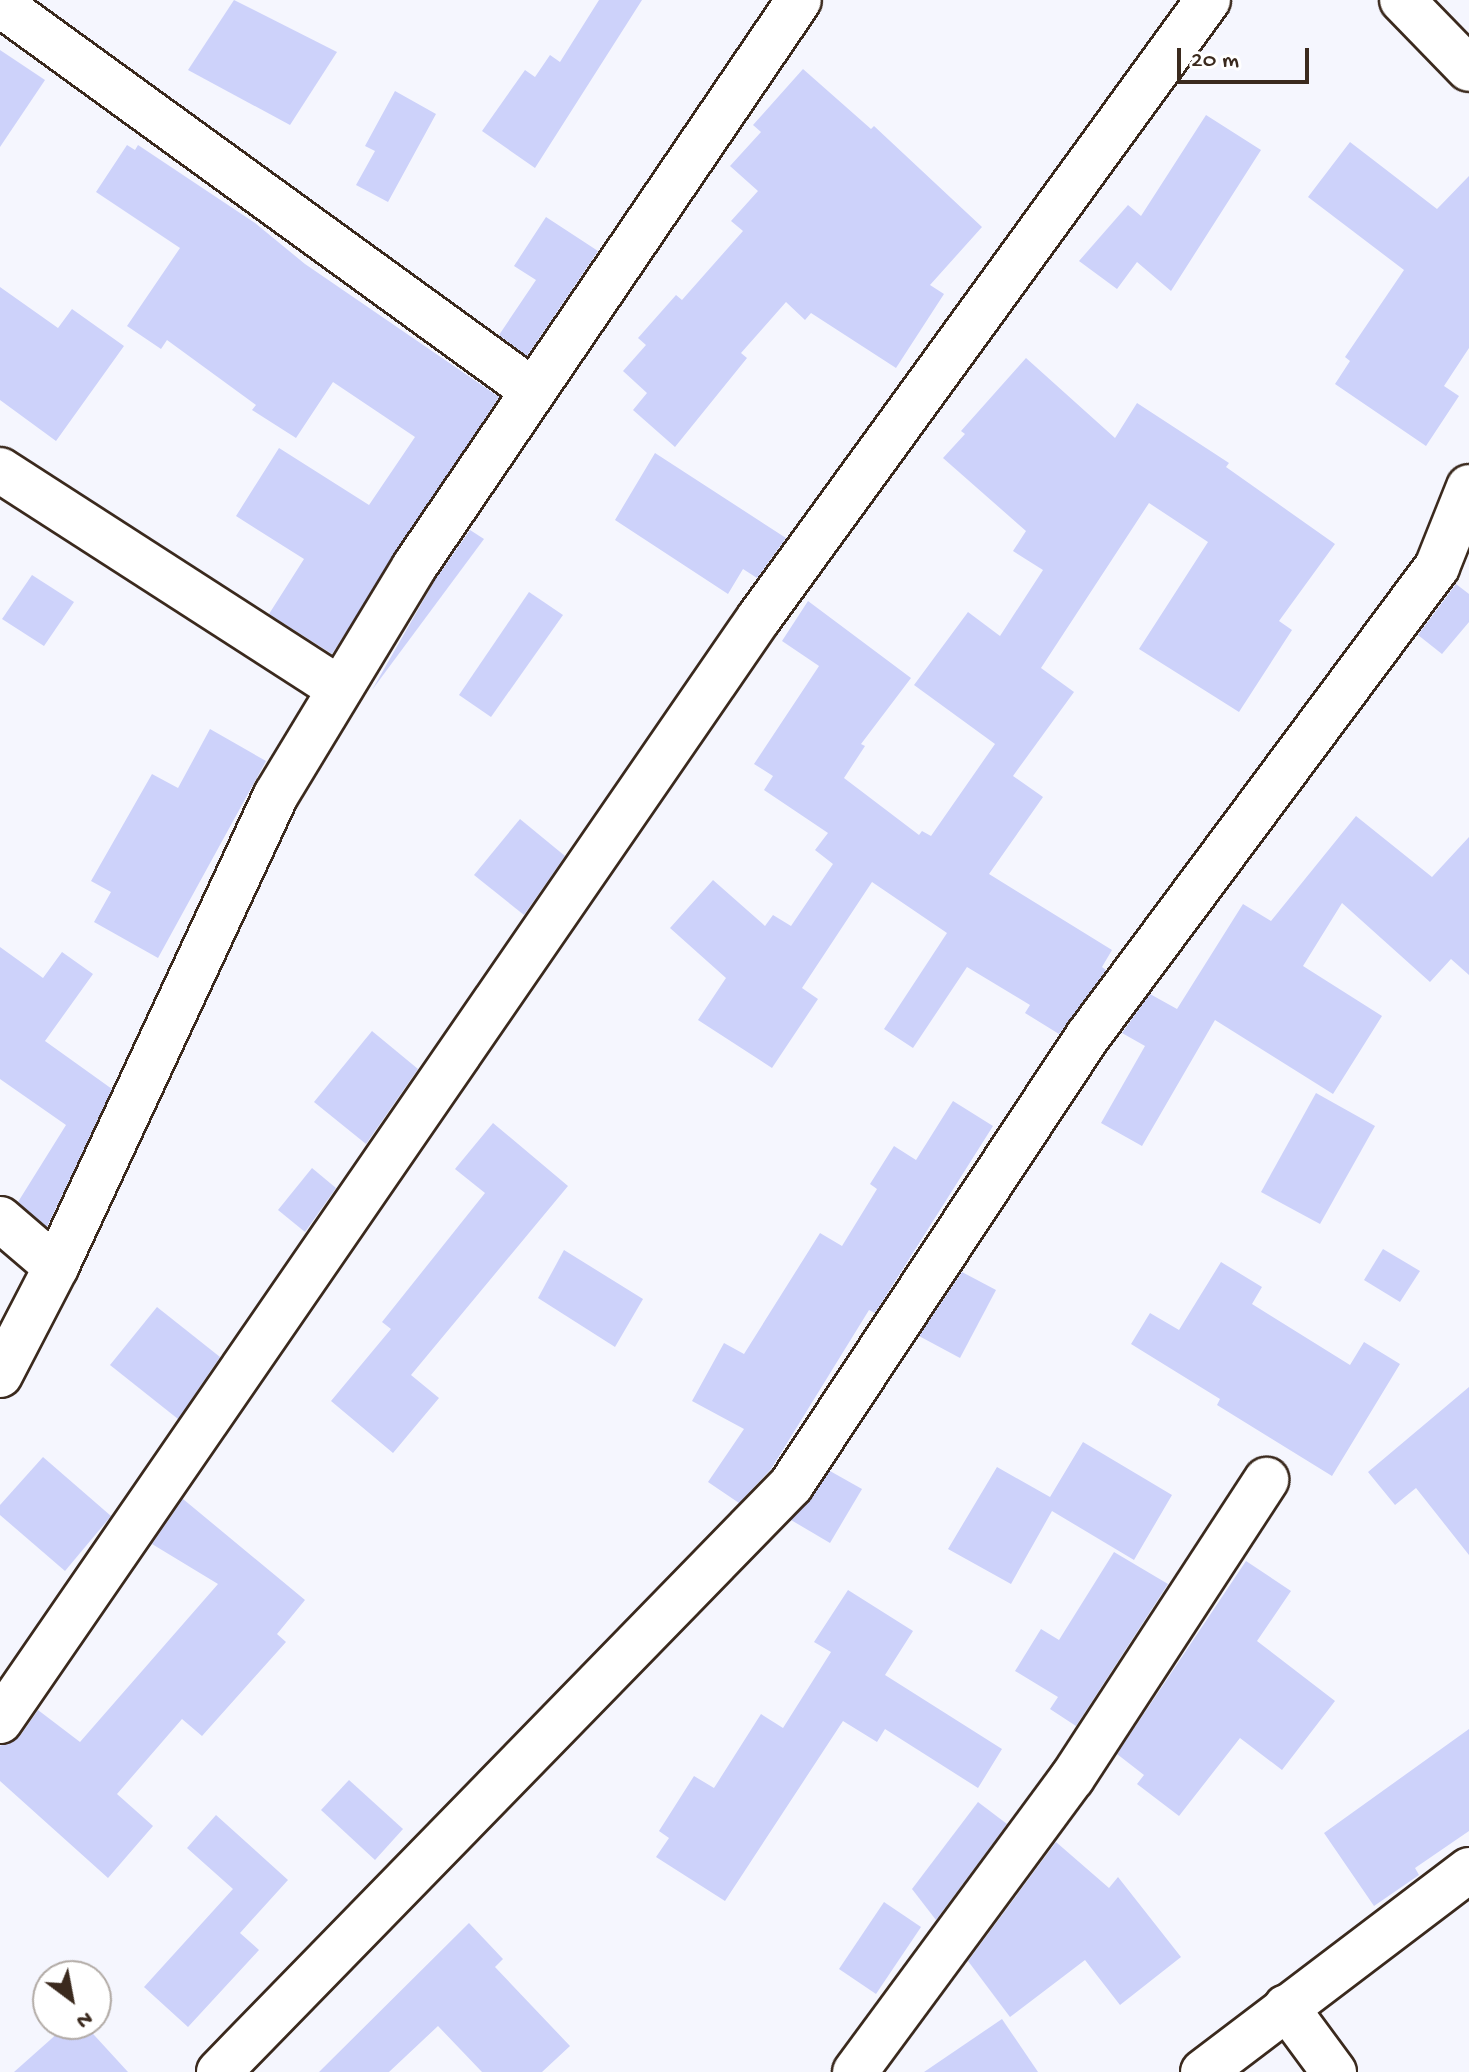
<!DOCTYPE html>
<html>
<head>
<meta charset="utf-8">
<style>
  body { margin:0 }
  #map { position:relative; width:1469px; height:2072px; overflow:hidden; background:#f5f6fe; font-family:"Gochi Hand",sans-serif }
  div>[style] { position:absolute }
  [style*='--x'] { left:calc(var(--x)*1px); top:calc(var(--y)*1px); width:calc(var(--w)*1px); rotate:calc(var(--a)*1deg) }
  .building>* { inset:0; background:#cdd2fa }
  .roads { filter:drop-shadow(2px 0 #3b2a1e) drop-shadow(-2px 0 #3b2a1e) drop-shadow(0 2px #3b2a1e) drop-shadow(0 -2px #3b2a1e) }
  .minor>* { height:44px; margin:-22px; padding:0 22px; transform-origin:22px; border-radius:22px; background:#fff }
  span { translate:-50% -50%; white-space:nowrap; text-align:center; line-height:1.15; -webkit-text-stroke:7px #fff; paint-order:stroke }
  .north { position:absolute; left:32px; top:1960px; width:80px; height:80px; box-sizing:border-box; background:#fff; border:2px solid #b1aaa5; border-radius:50%; rotate:148deg; font-size:22px; font-weight:700; line-height:32px; text-align:center; color:#3b2a1e }
  .north::after { content:''; display:block; margin:auto; width:28px; height:36px; background:#3b2a1e; clip-path:polygon(50% 0,100% 100%,50% 72%,0 100%) }
  .scale { position:absolute; left:1177px; top:48px; width:132px; height:36px; box-sizing:border-box; border:4px solid #3b2a1e; border-top:0; padding-left:10px; font-size:24px; line-height:28px; white-space:nowrap; color:#3b2a1e; -webkit-text-stroke:6px #fff; paint-order:stroke }
</style>
</head>
<body>
<div id="map">
  <div class="building">
    <div style="clip-path:polygon(234px 0,337px 52px,290px 125px,188px 70px)"></div>
    <div style="clip-path:polygon(599px 0,642px 0,535px 168px,482px 131px,525px 70px,535px 77px,550px 55px,560px 62px)"></div>
    <div style="clip-path:polygon(0 50px,45px 80px,0 147px)"></div>
    <div style="clip-path:polygon(803px 69px,871px 129px,874px 126px,982px 227px,930px 285px,944px 294px,896px 368px,811px 313px,805px 320px,786px 302px,741px 353px,747px 358px,675px 447px,633px 410px,647px 393px,623px 371px,646px 345px,638px 338px,676px 295px,682px 300px,743px 231px,731px 221px,758px 191px,730px 166px,761px 132px,753px 125px)"></div>
    <div style="clip-path:polygon(395px 91px,436px 114px,388px 202px,356px 185px,375px 151px,365px 146px)"></div>
    <div style="clip-path:polygon(1206px 115px,1261px 150px,1171px 291px,1137px 262px,1117px 289px,1079px 261px,1128px 205px,1141px 216px)"></div>
    <div style="clip-path:polygon(1350px 142px,1437px 209px,1469px 176px,1469px 348px,1444px 386px,1459px 396px,1426px 446px,1335px 384px,1350px 361px,1345px 357px,1404px 270px,1308px 197px)"></div>
    <div style="clip-path:polygon(127px 145px,135px 150px,138px 145px,255px 223px,305px 264px,499px 397px,332px 654px,269px 614px,304px 559px,236px 516px,279px 448px,369px 505px,415px 437px,333px 382px,296px 438px,252px 410px,256px 405px,167px 340px,161px 349px,127px 326px,180px 248px,96px 192px)"></div>
    <div style="clip-path:polygon(546px 217px,598px 251px,527px 356px,499px 335px,536px 280px,514px 266px)"></div>
    <div style="clip-path:polygon(0 287px,58px 328px,72px 309px,124px 346px,56px 441px,0 400px)"></div>
    <div style="clip-path:polygon(1026px 358px,1115px 438px,1137px 403px,1229px 463px,1226px 467px,1335px 544px,1279px 621px,1292px 630px,1239px 712px,1139px 649px,1208px 542px,1149px 503px,1041px 668px,1074px 692px,1013px 776px,1043px 797px,989px 874px,1112px 950px,1102px 967px,1106px 970px,1059px 1034px,1025px 1013px,1030px 1005px,967px 967px,913px 1048px,884px 1029px,947px 933px,872px 882px,802px 988px,818px 999px,772px 1068px,698px 1020px,726px 978px,670px 928px,713px 880px,765px 926px,773px 915px,791px 926px,833px 864px,815px 850px,828px 833px,764px 790px,773px 776px,754px 764px,819px 666px,782px 641px,808px 601px,911px 678px,861px 744px,865px 746px,844px 778px,919px 835px,922px 831px,931px 836px,995px 744px,914px 685px,968px 612px,1000px 636px,1043px 570px,1013px 551px,1026px 531px,943px 458px,965px 434px,961px 431px)"></div>
    <div style="clip-path:polygon(655px 453px,786px 538px,757px 578px,743px 569px,728px 594px,615px 520px)"></div>
    <div style="clip-path:polygon(470px 530px,484px 539px,372px 690px,435px 580px)"></div>
    <div style="clip-path:polygon(32px 575px,74px 602px,44px 646px,2px 619px)"></div>
    <div style="clip-path:polygon(1456px 584px,1469px 594px,1469px 622px,1442px 654px,1418px 635px)"></div>
    <div style="clip-path:polygon(529px 592px,563px 615px,491px 717px,459px 695px)"></div>
    <div style="clip-path:polygon(210px 729px,266px 761px,158px 958px,94px 922px,111px 892px,91px 881px,152px 774px,178px 788px)"></div>
    <div style="clip-path:polygon(1356px 816px,1432px 877px,1469px 837px,1469px 975px,1451px 959px,1430px 982px,1342px 903px,1303px 966px,1382px 1016px,1333px 1094px,1215px 1020px,1142px 1146px,1101px 1123px,1145px 1046px,1122px 1033px,1150px 994px,1177px 1009px,1243px 904px,1271px 921px)"></div>
    <div style="clip-path:polygon(520px 819px,565px 856px,524px 915px,474px 875px)"></div>
    <div style="clip-path:polygon(0 947px,43px 978px,62px 952px,93px 974px,45px 1041px,112px 1089px,47px 1227px,18px 1202px,66px 1125px,0 1079px)"></div>
    <div style="clip-path:polygon(372px 1031px,418px 1069px,366px 1144px,314px 1102px)"></div>
    <div style="clip-path:polygon(1316px 1093px,1375px 1126px,1320px 1224px,1261px 1192px)"></div>
    <div style="clip-path:polygon(953px 1101px,993px 1126px,875px 1313px,869px 1310px,771px 1469px,739px 1503px,708px 1482px,744px 1429px,692px 1401px,724px 1343px,744px 1354px,820px 1233px,842px 1246px,877px 1189px,870px 1184px,894px 1146px,916px 1160px)"></div>
    <div style="clip-path:polygon(493px 1123px,568px 1186px,411px 1375px,439px 1398px,393px 1453px,331px 1401px,391px 1329px,382px 1322px,485px 1193px,455px 1169px)"></div>
    <div style="clip-path:polygon(312px 1168px,336px 1188px,305px 1232px,278px 1210px)"></div>
    <div style="clip-path:polygon(1383px 1249px,1420px 1271px,1400px 1302px,1364px 1280px)"></div>
    <div style="clip-path:polygon(564px 1250px,643px 1299px,615px 1347px,538px 1298px)"></div>
    <div style="clip-path:polygon(1221px 1262px,1262px 1287px,1252px 1304px,1350px 1365px,1364px 1342px,1400px 1364px,1332px 1476px,1217px 1405px,1220px 1399px,1131px 1344px,1150px 1313px,1179px 1330px)"></div>
    <div style="clip-path:polygon(962px 1272px,996px 1290px,960px 1358px,919px 1336px)"></div>
    <div style="clip-path:polygon(157px 1307px,220px 1357px,178px 1419px,110px 1365px)"></div>
    <div style="clip-path:polygon(1469px 1387px,1469px 1555px,1416px 1488px,1395px 1505px,1368px 1472px)"></div>
    <div style="clip-path:polygon(1083px 1442px,1172px 1495px,1134px 1560px,1052px 1511px,1011px 1584px,948px 1549px,997px 1467px,1050px 1497px)"></div>
    <div style="clip-path:polygon(43px 1457px,111px 1516px,65px 1571px,0 1515px,0 1505px)"></div>
    <div style="clip-path:polygon(830px 1471px,862px 1489px,830px 1543px,791px 1520px)"></div>
    <div style="clip-path:polygon(183px 1499px,305px 1600px,277px 1634px,286px 1642px,202px 1736px,182px 1719px,117px 1794px,153px 1826px,108px 1878px,0 1781px,0 1746px,20px 1736px,38px 1710px,80px 1742px,218px 1584px,152px 1544px)"></div>
    <div style="clip-path:polygon(1114px 1552px,1168px 1584px,1076px 1726px,1050px 1709px,1058px 1697px,1015px 1671px,1041px 1629px,1059px 1640px)"></div>
    <div style="clip-path:polygon(1246px 1561px,1291px 1591px,1257px 1641px,1335px 1701px,1282px 1770px,1240px 1738px,1179px 1816px,1137px 1784px,1144px 1775px,1117px 1754px)"></div>
    <div style="clip-path:polygon(848px 1590px,913px 1631px,885px 1675px,1002px 1749px,978px 1788px,885px 1729px,877px 1742px,843px 1721px,725px 1901px,656px 1857px,669px 1838px,659px 1831px,694px 1776px,714px 1788px,761px 1714px,783px 1728px,831px 1652px,814px 1642px)"></div>
    <div style="clip-path:polygon(1469px 1729px,1469px 1831px,1415px 1868px,1419px 1875px,1374px 1906px,1324px 1833px)"></div>
    <div style="clip-path:polygon(349px 1780px,403px 1829px,375px 1860px,321px 1810px)"></div>
    <div style="clip-path:polygon(978px 1802px,1007px 1824px,936px 1920px,912px 1889px)"></div>
    <div style="clip-path:polygon(216px 1815px,288px 1880px,240px 1933px,259px 1950px,188px 2027px,144px 1987px,233px 1889px,187px 1848px)"></div>
    <div style="clip-path:polygon(1056px 1842px,1109px 1888px,1118px 1877px,1181px 1957px,1120px 2005px,1085px 1960px,1010px 2017px,968px 1961px)"></div>
    <div style="clip-path:polygon(884px 1902px,921px 1927px,876px 1994px,839px 1969px)"></div>
    <div style="clip-path:polygon(469px 1923px,503px 1959px,495px 1967px,570px 2046px,542px 2072px,482px 2072px,438px 2026px,389px 2072px,319px 2072px)"></div>
    <div style="clip-path:polygon(1002px 2019px,1038px 2072px,924px 2072px)"></div>
    <div style="clip-path:polygon(68px 2024px,84px 2024px,128px 2072px,14px 2072px)"></div>
  </div>
  <div class="roads">
    <div class="minor">
      <div style="--x:1402;--y:0;--w:96;--a:45.8"></div>
      <div style="--x:0;--y:4;--w:657;--a:35.96"></div>
      <div style="--x:0;--y:470;--w:404;--a:32.8"></div>
      <div style="--x:0;--y:1219;--w:74;--a:40.6"></div>
      <div style="--x:0;--y:1375;--w:122;--a:-62.6"></div>
      <div style="--x:56;--y:1267;--w:521;--a:-65.01"></div>
      <div style="--x:276;--y:795;--w:267;--a:-58.8"></div>
      <div style="--x:414;--y:567;--w:685;--a:-55.82"></div>
      <div style="--x:0;--y:1721;--w:1339;--a:-55.47"></div>
      <div style="--x:759;--y:618;--w:764;--a:-54"></div>
      <div style="--x:1286;--y:2007;--w:81;--a:53.6"></div>
      <div style="--x:219;--y:2072;--w:820;--a:-45.74"></div>
      <div style="--x:791;--y:1485;--w:538;--a:-56.52"></div>
      <div style="--x:1088;--y:1036;--w:585;--a:-53.35"></div>
      <div style="--x:1437;--y:567;--w:86;--a:-68.2"></div>
      <div style="--x:855;--y:2072;--w:365;--a:-53.6"></div>
      <div style="--x:1072;--y:1778;--w:356;--a:-56.9"></div>
      <div style="--x:1203;--y:2072;--w:334;--a:-37.2"></div>
    </div>
  </div>
  <div class="north">N</div>
  <div class="scale">20 m</div>
</div>
</body>
</html>
